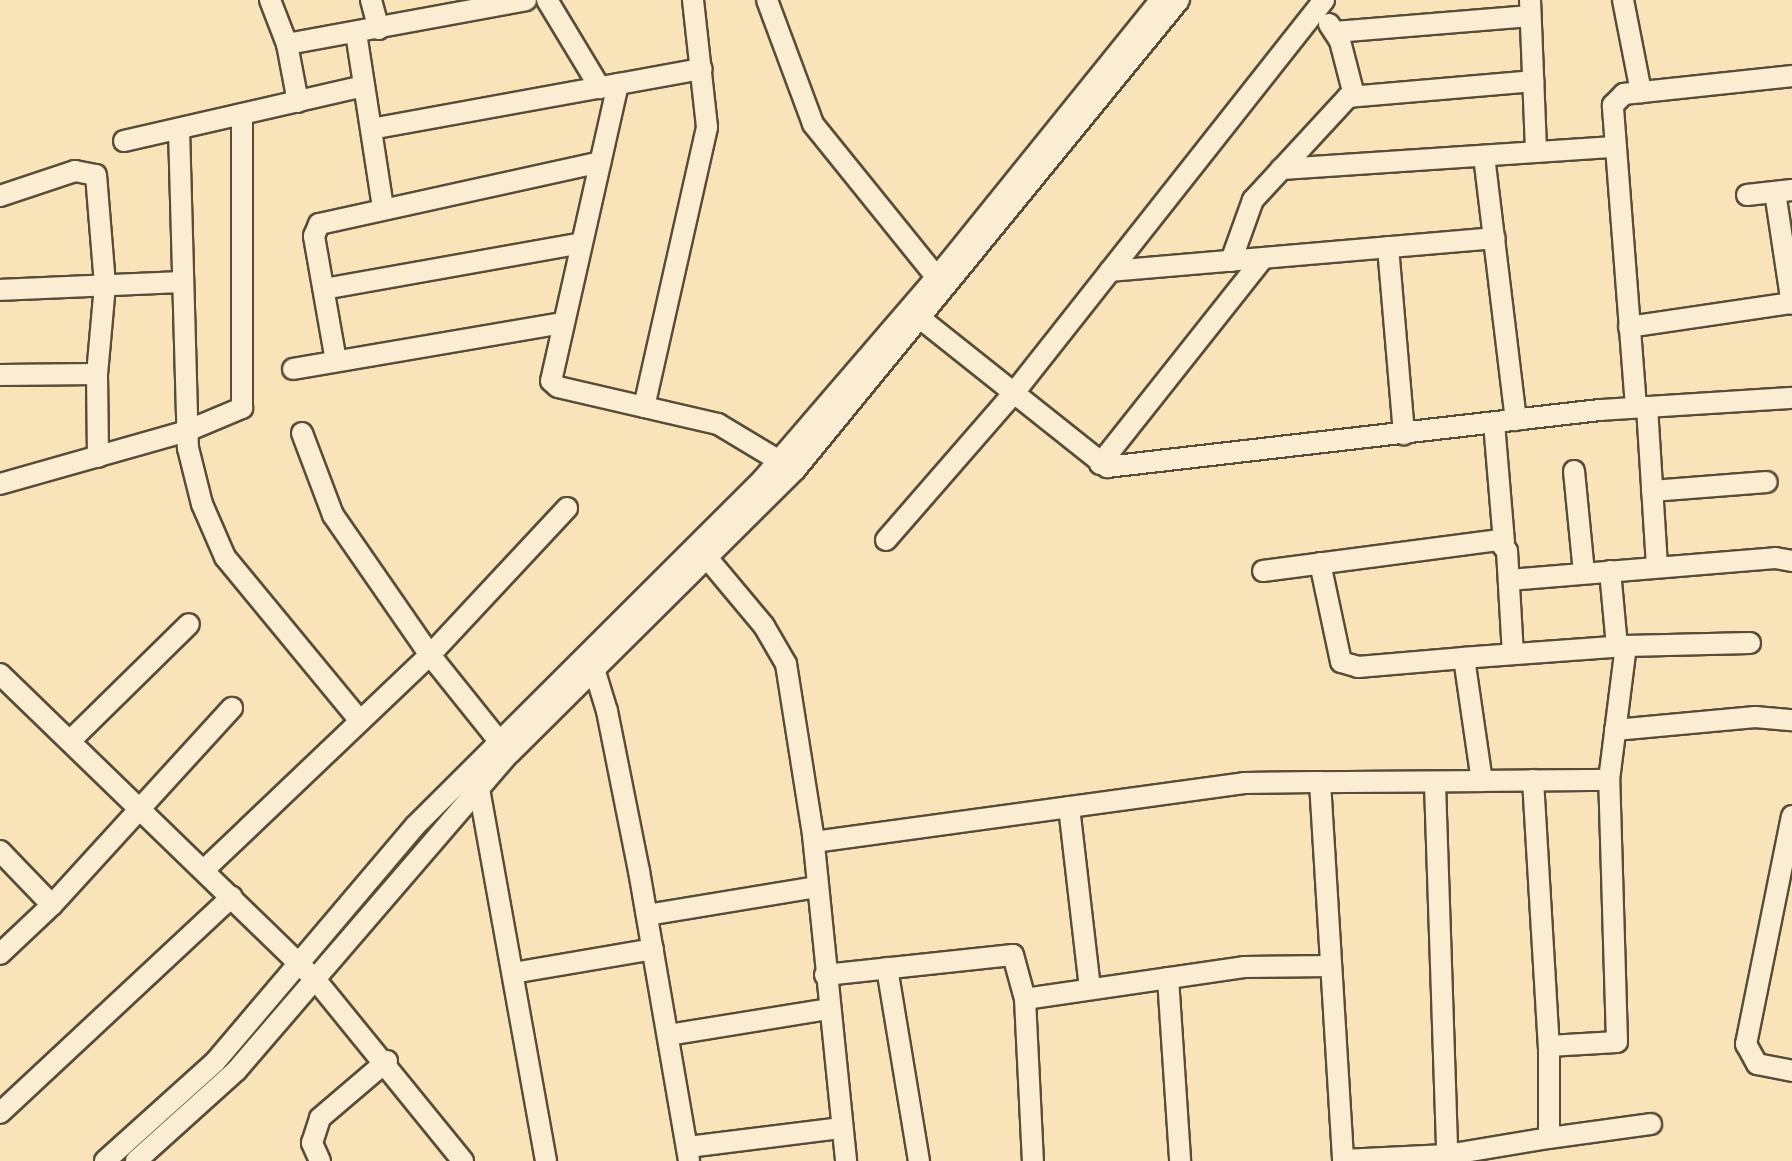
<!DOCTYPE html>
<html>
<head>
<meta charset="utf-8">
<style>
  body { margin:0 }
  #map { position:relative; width:1792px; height:1161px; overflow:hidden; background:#f9e3b8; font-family:"Sorts Mill Goudy",serif }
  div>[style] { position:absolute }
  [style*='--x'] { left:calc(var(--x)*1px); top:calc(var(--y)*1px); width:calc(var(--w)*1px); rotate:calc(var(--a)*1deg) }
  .roads { filter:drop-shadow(2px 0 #594c39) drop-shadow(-2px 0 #594c39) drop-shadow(0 2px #594c39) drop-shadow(0 -2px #594c39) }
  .minor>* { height:20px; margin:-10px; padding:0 10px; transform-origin:10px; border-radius:10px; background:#fbedd1 }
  span { translate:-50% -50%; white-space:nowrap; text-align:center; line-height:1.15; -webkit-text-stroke:8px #fbedd1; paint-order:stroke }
</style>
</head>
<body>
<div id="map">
  <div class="roads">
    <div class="minor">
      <div style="--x:270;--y:0;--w:47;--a:68.9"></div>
      <div style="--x:287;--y:44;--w:59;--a:79.3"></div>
      <div style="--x:371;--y:0;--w:30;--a:75"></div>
      <div style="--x:547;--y:0;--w:103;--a:58.9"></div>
      <div style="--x:767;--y:0;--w:132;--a:69.6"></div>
      <div style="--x:813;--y:124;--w:207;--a:51.1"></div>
      <div style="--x:1530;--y:0;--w:152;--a:87.7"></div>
      <div style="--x:1623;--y:0;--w:94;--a:78.9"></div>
      <div style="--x:1329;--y:24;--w:20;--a:57"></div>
      <div style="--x:1340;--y:41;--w:56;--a:75.5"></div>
      <div style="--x:1335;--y:32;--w:196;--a:-4.7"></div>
      <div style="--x:356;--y:33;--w:177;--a:81.2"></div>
      <div style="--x:287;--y:44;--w:243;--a:-10.4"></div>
      <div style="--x:618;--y:84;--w:304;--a:102.7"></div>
      <div style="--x:551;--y:381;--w:9;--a:41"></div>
      <div style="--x:558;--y:387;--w:164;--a:13"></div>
      <div style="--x:718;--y:424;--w:82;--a:31"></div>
      <div style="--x:179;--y:129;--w:319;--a:88.4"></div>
      <div style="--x:188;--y:448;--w:58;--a:76"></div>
      <div style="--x:202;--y:504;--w:58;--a:66.5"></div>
      <div style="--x:225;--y:557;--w:212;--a:50.5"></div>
      <div style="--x:371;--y:129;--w:336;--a:-10.3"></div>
      <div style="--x:124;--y:141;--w:246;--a:-12.9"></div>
      <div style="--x:1484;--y:156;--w:266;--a:83.1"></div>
      <div style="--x:1281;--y:169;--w:335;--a:-3.8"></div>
      <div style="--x:1775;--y:192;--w:113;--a:81.4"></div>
      <div style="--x:1747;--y:195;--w:45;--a:-6.3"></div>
      <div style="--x:0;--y:196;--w:79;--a:-18.4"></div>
      <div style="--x:75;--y:171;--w:21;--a:11"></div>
      <div style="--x:96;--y:175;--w:110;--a:85.3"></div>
      <div style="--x:105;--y:285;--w:89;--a:95.1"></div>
      <div style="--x:97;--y:374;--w:83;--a:89.3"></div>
      <div style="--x:1388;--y:247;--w:188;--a:85.1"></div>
      <div style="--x:1231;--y:261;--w:65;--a:-70.2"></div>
      <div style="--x:1253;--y:200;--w:140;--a:-47.3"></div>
      <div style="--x:1348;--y:97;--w:186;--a:-4.9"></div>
      <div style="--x:1110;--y:271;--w:386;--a:-4.9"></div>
      <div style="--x:324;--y:289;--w:261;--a:-10.1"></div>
      <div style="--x:0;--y:290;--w:183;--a:-2.5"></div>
      <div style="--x:911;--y:311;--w:251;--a:38.5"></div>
      <div style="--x:1107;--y:467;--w:496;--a:-6.6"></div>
      <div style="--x:1600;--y:410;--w:192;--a:-3.6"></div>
      <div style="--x:1629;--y:327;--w:165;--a:-8.4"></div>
      <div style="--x:336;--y:361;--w:127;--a:-100"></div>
      <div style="--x:314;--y:236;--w:13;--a:-67"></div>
      <div style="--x:319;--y:224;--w:288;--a:-12.4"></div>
      <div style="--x:293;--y:369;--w:273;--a:-9.7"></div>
      <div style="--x:0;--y:375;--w:97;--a:-0.6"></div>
      <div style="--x:644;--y:407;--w:287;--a:-77.3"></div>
      <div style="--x:707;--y:127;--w:128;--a:-96.3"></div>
      <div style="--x:1636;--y:407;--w:303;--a:-94.4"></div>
      <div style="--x:1613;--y:105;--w:16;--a:-45"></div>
      <div style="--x:1624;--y:94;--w:169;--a:-6.1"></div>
      <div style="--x:1647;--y:407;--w:160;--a:86.4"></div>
      <div style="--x:1494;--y:423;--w:120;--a:85.2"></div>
      <div style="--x:302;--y:433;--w:88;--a:69.3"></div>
      <div style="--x:333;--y:515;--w:170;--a:55.3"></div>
      <div style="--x:430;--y:655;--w:110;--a:51.3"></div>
      <div style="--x:1100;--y:464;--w:263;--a:-51.6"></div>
      <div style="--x:1574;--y:471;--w:102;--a:84.4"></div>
      <div style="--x:0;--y:484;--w:194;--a:-15.8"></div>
      <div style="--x:187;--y:431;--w:60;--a:-22.7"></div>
      <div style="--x:242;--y:408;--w:294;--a:-90"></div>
      <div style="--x:1652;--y:491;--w:115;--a:-4.5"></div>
      <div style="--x:886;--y:540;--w:194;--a:-49"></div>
      <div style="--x:1013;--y:394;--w:502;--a:-51.71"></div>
      <div style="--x:698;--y:547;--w:103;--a:50.1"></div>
      <div style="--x:764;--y:626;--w:44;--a:59.9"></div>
      <div style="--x:786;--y:664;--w:173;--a:81"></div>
      <div style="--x:813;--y:835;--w:328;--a:84.2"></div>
      <div style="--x:1320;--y:563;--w:101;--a:78"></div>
      <div style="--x:1341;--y:662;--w:18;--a:16"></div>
      <div style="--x:1358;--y:667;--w:106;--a:-4.9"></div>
      <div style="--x:1263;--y:571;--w:237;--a:-7.5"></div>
      <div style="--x:1498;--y:540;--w:14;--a:51"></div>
      <div style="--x:1507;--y:551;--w:103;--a:86.7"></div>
      <div style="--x:1610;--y:571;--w:76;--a:84.7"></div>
      <div style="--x:1509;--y:580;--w:267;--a:-4.7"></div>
      <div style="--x:1775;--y:558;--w:17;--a:10"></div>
      <div style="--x:1626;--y:646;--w:124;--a:-1.4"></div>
      <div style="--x:591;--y:659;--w:54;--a:72.9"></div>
      <div style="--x:607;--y:711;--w:163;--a:78.7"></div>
      <div style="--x:639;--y:871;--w:294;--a:80.2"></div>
      <div style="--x:0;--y:674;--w:438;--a:44.1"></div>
      <div style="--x:315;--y:979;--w:235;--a:50.9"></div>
      <div style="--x:1615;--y:730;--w:141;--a:-5.3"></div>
      <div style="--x:1755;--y:717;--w:37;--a:5"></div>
      <div style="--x:71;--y:740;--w:165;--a:-44.5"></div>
      <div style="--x:1533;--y:780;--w:266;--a:86.6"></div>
      <div style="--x:1482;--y:781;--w:127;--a:-0.5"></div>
      <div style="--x:478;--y:783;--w:384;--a:79.8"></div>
      <div style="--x:1435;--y:784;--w:371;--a:88.1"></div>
      <div style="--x:1069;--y:807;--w:183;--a:83.4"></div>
      <div style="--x:1792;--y:816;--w:233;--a:101.4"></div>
      <div style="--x:1746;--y:1044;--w:23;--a:61"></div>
      <div style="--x:1757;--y:1064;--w:36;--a:11"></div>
      <div style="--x:814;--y:842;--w:434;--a:-7.8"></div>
      <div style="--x:1244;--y:783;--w:76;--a:-0.8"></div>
      <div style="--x:0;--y:851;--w:75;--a:46.1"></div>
      <div style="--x:205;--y:869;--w:311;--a:-43.6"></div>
      <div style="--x:430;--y:655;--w:201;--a:-47"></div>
      <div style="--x:647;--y:915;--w:172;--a:-9.4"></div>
      <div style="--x:0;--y:954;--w:71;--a:-43.3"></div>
      <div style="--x:52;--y:905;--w:267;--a:-47.6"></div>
      <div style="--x:887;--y:968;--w:196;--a:80.6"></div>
      <div style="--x:513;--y:973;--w:142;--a:-9.7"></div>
      <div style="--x:825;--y:975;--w:189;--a:-6.1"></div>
      <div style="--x:1013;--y:955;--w:46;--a:74.7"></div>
      <div style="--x:1025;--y:999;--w:162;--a:87.2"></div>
      <div style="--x:1168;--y:978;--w:183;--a:86.2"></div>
      <div style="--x:1025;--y:999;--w:221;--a:-8.3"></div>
      <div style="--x:1244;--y:967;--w:87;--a:-0.7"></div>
      <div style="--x:668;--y:1035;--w:162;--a:-9.2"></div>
      <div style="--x:0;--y:1113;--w:317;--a:-43"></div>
      <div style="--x:1549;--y:1138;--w:103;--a:-7.8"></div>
      <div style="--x:688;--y:1147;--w:153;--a:-7.1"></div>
      <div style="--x:1343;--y:1160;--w:104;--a:-2.8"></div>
      <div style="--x:1447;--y:1155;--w:103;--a:-9.5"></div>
      <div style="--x:1549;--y:1138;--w:92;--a:-90"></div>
      <div style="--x:1549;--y:1046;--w:68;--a:-3.4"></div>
      <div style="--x:1617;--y:1042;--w:262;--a:-91.7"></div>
      <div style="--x:1609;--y:780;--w:135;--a:-82.8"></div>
      <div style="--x:1626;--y:646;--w:162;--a:175.8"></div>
      <div style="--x:1464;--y:658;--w:124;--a:81.7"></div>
      <div style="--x:1482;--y:781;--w:162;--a:179.6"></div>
      <div style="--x:1320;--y:782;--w:380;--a:86.5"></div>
      <div style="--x:105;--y:1161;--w:148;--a:-42"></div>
      <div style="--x:215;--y:1062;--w:309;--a:-49.7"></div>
      <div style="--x:415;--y:826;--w:491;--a:-44.9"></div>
      <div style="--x:763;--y:479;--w:281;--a:-49.3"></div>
      <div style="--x:946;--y:266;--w:342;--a:-51.1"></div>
      <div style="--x:136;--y:1161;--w:135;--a:-42"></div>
      <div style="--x:236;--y:1071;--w:420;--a:-49.3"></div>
      <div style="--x:510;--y:753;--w:402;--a:-44.8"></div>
      <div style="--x:795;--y:470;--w:607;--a:-50.75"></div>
      <div style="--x:320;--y:1161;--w:20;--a:-114"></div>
      <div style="--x:312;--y:1143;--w:26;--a:-72"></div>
      <div style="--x:320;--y:1118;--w:88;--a:-40.4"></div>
    </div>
  </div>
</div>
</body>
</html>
